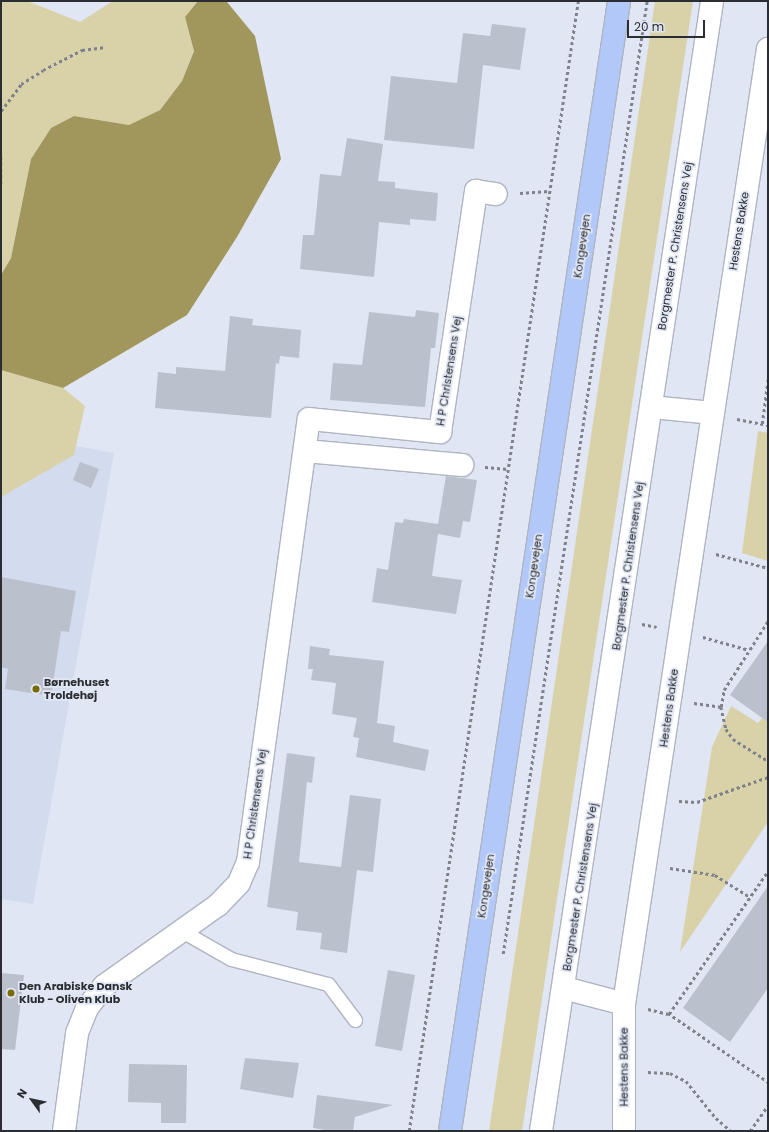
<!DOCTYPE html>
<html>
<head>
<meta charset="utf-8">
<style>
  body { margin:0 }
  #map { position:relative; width:769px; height:1132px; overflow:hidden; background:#e0e6f3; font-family:Poppins,sans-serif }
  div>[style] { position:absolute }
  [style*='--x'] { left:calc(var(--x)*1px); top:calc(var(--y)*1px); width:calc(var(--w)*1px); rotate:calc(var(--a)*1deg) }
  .built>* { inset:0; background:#d3dbee }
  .green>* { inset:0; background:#d9d2a8 }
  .water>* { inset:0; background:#a1975c }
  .building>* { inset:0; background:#bac0cc }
  .path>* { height:2.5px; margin-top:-1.25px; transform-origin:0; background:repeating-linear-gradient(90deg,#7e828a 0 3px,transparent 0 6px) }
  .roads { filter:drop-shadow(1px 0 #aeb4c0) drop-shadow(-1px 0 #aeb4c0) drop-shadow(0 1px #aeb4c0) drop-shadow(0 -1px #aeb4c0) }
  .service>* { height:13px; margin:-6.5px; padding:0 6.5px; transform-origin:6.5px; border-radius:6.5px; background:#fff }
  .minor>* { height:22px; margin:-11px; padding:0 11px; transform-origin:11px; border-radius:11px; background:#fff }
  .primary>* { height:22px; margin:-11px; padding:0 11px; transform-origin:11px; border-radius:11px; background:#b1c8f9 }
  .dots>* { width:11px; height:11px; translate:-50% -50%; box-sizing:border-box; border:2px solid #e0e6f3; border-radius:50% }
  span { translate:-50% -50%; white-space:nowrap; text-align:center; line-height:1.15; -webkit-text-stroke:3.5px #e0e6f3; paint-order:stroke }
  .street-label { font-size:11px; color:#2a2d31 }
  .poi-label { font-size:11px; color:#2a2d31; font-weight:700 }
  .left { translate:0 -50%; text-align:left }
  .frame { position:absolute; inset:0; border:2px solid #2a2d31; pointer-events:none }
  .north { position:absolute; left:12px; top:1080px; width:40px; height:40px; -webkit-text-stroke:3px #e0e6f3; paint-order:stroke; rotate:303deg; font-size:11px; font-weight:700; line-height:16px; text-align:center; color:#2a2d31 }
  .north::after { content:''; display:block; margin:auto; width:14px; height:18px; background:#2a2d31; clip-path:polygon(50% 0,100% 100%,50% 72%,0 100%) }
  .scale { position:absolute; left:627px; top:20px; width:78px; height:18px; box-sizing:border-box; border:2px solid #2a2d31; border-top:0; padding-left:5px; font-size:12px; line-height:14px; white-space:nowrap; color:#2a2d31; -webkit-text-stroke:3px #e0e6f3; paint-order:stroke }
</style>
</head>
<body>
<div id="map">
  <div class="built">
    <div style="clip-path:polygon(60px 443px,114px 453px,33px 904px,1px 899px,1px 480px)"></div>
  </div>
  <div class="green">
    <div style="clip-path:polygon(1px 1px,27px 1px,80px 22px,113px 1px,198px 1px,185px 17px,194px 50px,182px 81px,160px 110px,129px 125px,74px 116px,51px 128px,31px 159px,11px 258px,1px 275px)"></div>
    <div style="clip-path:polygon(655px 1px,693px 1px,522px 1131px,489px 1131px)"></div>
    <div style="clip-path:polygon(1px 370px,63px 388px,85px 406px,74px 455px,1px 497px)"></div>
    <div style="clip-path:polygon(758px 431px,768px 433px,768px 561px,742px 553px)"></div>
    <div style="clip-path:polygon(731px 706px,758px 723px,762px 718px,768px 721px,768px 822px,680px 952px,712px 747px)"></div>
  </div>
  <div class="water">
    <div style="clip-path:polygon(198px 1px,227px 2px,255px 36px,281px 159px,237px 237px,187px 315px,63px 388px,1px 370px,1px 275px,11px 258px,31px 159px,51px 128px,74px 116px,129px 125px,160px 110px,182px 81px,194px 51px,185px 17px)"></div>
  </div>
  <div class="building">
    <div style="clip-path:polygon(492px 24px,526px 28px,520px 70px,483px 65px,474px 149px,384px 140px,391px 76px,457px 83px,463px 33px,490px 36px)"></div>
    <div style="clip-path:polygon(347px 138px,383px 144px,378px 181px,395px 182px,395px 188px,438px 193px,436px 221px,410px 219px,410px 225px,379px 222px,374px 277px,300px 269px,303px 235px,314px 235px,320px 174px,341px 176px)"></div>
    <div style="clip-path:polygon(416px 310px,439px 313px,435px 348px,431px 348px,425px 407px,330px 400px,333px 363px,362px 365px,369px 312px,415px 317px)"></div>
    <div style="clip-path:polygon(230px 316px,253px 319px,252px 325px,301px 330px,299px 358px,280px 356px,279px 364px,276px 363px,271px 418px,155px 408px,158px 372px,176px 374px,176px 367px,225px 371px)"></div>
    <div style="clip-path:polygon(80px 462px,99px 469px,91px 488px,73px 480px)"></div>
    <div style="clip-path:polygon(446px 476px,477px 480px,470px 522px,463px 521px,460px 538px,438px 534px,432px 576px,462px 580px,456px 614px,372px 602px,377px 568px,388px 570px,395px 522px,403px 523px,404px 519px,438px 524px)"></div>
    <div style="clip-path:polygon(1px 577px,76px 591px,69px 632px,61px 631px,51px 696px,5px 689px,8px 669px,1px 667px)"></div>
    <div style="clip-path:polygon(768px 641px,768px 722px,730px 695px)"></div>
    <div style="clip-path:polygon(310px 646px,330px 649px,329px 655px,384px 661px,377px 723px,395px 726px,393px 742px,429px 750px,425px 771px,356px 757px,359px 738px,353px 737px,357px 718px,332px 714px,336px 683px,311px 680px,313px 669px,308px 669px)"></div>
    <div style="clip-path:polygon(287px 753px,315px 757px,312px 783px,307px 782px,299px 862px,341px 867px,350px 795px,381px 799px,373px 872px,357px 870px,347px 953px,320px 949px,322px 933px,296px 930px,298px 912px,267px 907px)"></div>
    <div style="clip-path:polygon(768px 886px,768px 988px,730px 1042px,683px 1008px)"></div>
    <div style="clip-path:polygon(388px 970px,415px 975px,402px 1051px,375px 1046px)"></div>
    <div style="clip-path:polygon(1px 973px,24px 975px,15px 1050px,1px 1049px)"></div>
    <div style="clip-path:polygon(245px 1058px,299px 1063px,293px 1098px,240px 1089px)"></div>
    <div style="clip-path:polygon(129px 1064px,187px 1065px,186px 1123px,161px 1123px,161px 1103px,128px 1102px)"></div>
    <div style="clip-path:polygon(317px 1095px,393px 1105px,355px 1117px,353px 1131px,331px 1131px,313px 1128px)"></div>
  </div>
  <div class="path">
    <div style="--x:1;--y:111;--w:34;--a:-53"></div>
    <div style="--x:21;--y:84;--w:26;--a:-32"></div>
    <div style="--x:43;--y:70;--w:44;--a:-27.1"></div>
    <div style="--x:82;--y:50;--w:24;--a:-7"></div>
    <div style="--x:1;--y:157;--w:28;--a:90"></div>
    <div style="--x:520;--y:193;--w:29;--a:-4"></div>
    <div style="--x:737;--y:419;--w:32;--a:11"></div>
    <div style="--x:762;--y:424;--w:45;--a:-82.4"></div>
    <div style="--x:485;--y:467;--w:23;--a:5"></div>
    <div style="--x:716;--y:554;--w:54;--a:15.1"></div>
    <div style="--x:642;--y:624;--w:15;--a:11"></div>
    <div style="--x:703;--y:637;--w:48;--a:15.8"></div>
    <div style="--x:694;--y:703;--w:27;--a:8"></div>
    <div style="--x:721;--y:707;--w:23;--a:77"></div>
    <div style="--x:726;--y:729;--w:12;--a:55"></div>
    <div style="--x:733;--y:739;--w:41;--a:32.2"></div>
    <div style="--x:721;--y:707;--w:17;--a:-80"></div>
    <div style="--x:724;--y:690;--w:82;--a:-57.5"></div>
    <div style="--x:679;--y:801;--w:18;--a:3"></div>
    <div style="--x:697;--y:802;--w:75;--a:-19.4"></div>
    <div style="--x:670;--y:868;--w:46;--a:8.8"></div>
    <div style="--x:715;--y:875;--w:41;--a:32.2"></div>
    <div style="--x:503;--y:954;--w:964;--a:-81.41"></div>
    <div style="--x:648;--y:1009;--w:13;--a:13"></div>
    <div style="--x:660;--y:1012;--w:9;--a:13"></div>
    <div style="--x:669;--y:1014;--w:174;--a:-55.3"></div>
    <div style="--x:668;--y:1013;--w:121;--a:34.6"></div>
    <div style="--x:648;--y:1072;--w:22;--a:3"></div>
    <div style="--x:670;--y:1073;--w:18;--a:27"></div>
    <div style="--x:686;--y:1081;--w:48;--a:51"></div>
    <div style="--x:716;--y:1118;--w:20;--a:41"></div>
    <div style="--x:409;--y:1131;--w:1143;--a:-81.49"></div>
    <div style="--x:750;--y:1131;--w:32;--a:-55"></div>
  </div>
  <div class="roads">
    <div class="service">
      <div style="--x:182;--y:931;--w:56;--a:29.7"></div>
      <div style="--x:231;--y:959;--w:100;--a:14.5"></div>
      <div style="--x:328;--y:984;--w:45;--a:53.1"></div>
    </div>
    <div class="minor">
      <div style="--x:651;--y:407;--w:61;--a:5.6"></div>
      <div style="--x:305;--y:451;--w:158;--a:5.1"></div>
      <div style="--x:564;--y:988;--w:62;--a:14.9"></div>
      <div style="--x:64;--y:1131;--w:99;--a:-82.4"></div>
      <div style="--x:77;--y:1033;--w:27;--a:-68"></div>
      <div style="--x:87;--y:1008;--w:28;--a:-52"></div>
      <div style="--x:104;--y:986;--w:140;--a:-35.4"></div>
      <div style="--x:218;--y:905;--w:30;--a:-46"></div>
      <div style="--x:239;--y:883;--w:23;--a:-67"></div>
      <div style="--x:248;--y:862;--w:447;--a:-82.2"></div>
      <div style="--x:309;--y:419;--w:132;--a:5.7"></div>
      <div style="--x:440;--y:432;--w:244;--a:-81.5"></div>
      <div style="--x:476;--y:191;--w:20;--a:9"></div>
      <div style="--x:541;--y:1131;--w:1143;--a:-81.39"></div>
      <div style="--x:624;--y:1131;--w:127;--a:-90"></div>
      <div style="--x:624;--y:1004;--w:966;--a:-81.43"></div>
    </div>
    <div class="primary">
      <div style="--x:450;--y:1131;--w:1143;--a:-81.49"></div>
    </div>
  </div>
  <div class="dots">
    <div style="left:36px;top:689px;background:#796a02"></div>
    <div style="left:11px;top:993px;background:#796a02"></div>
  </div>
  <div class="street-label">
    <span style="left:739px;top:231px;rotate:-81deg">Hestens Bakke</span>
    <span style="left:582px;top:246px;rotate:-82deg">Kongevejen</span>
    <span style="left:675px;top:246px;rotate:-81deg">Borgmester P. Christensens Vej</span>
    <span style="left:449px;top:371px;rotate:-81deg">H P Christensens Vej</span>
    <span style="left:534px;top:566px;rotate:-82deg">Kongevejen</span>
    <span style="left:628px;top:566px;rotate:-82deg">Borgmester P. Christensens Vej</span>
    <span style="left:669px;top:708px;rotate:-82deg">Hestens Bakke</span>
    <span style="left:255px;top:804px;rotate:-82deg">H P Christensens Vej</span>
    <span style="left:486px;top:886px;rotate:-82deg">Kongevejen</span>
    <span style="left:580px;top:887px;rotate:-81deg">Borgmester P. Christensens Vej</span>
    <span style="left:624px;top:1067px;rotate:-90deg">Hestens Bakke</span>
  </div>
  <div class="poi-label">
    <span class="left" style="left:44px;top:689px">Børnehuset<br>Troldehøj</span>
    <span class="left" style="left:19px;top:993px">Den Arabiske Dansk<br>Klub - Oliven Klub</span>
  </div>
  <div class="frame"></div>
  <div class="north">N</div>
  <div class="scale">20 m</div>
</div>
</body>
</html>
